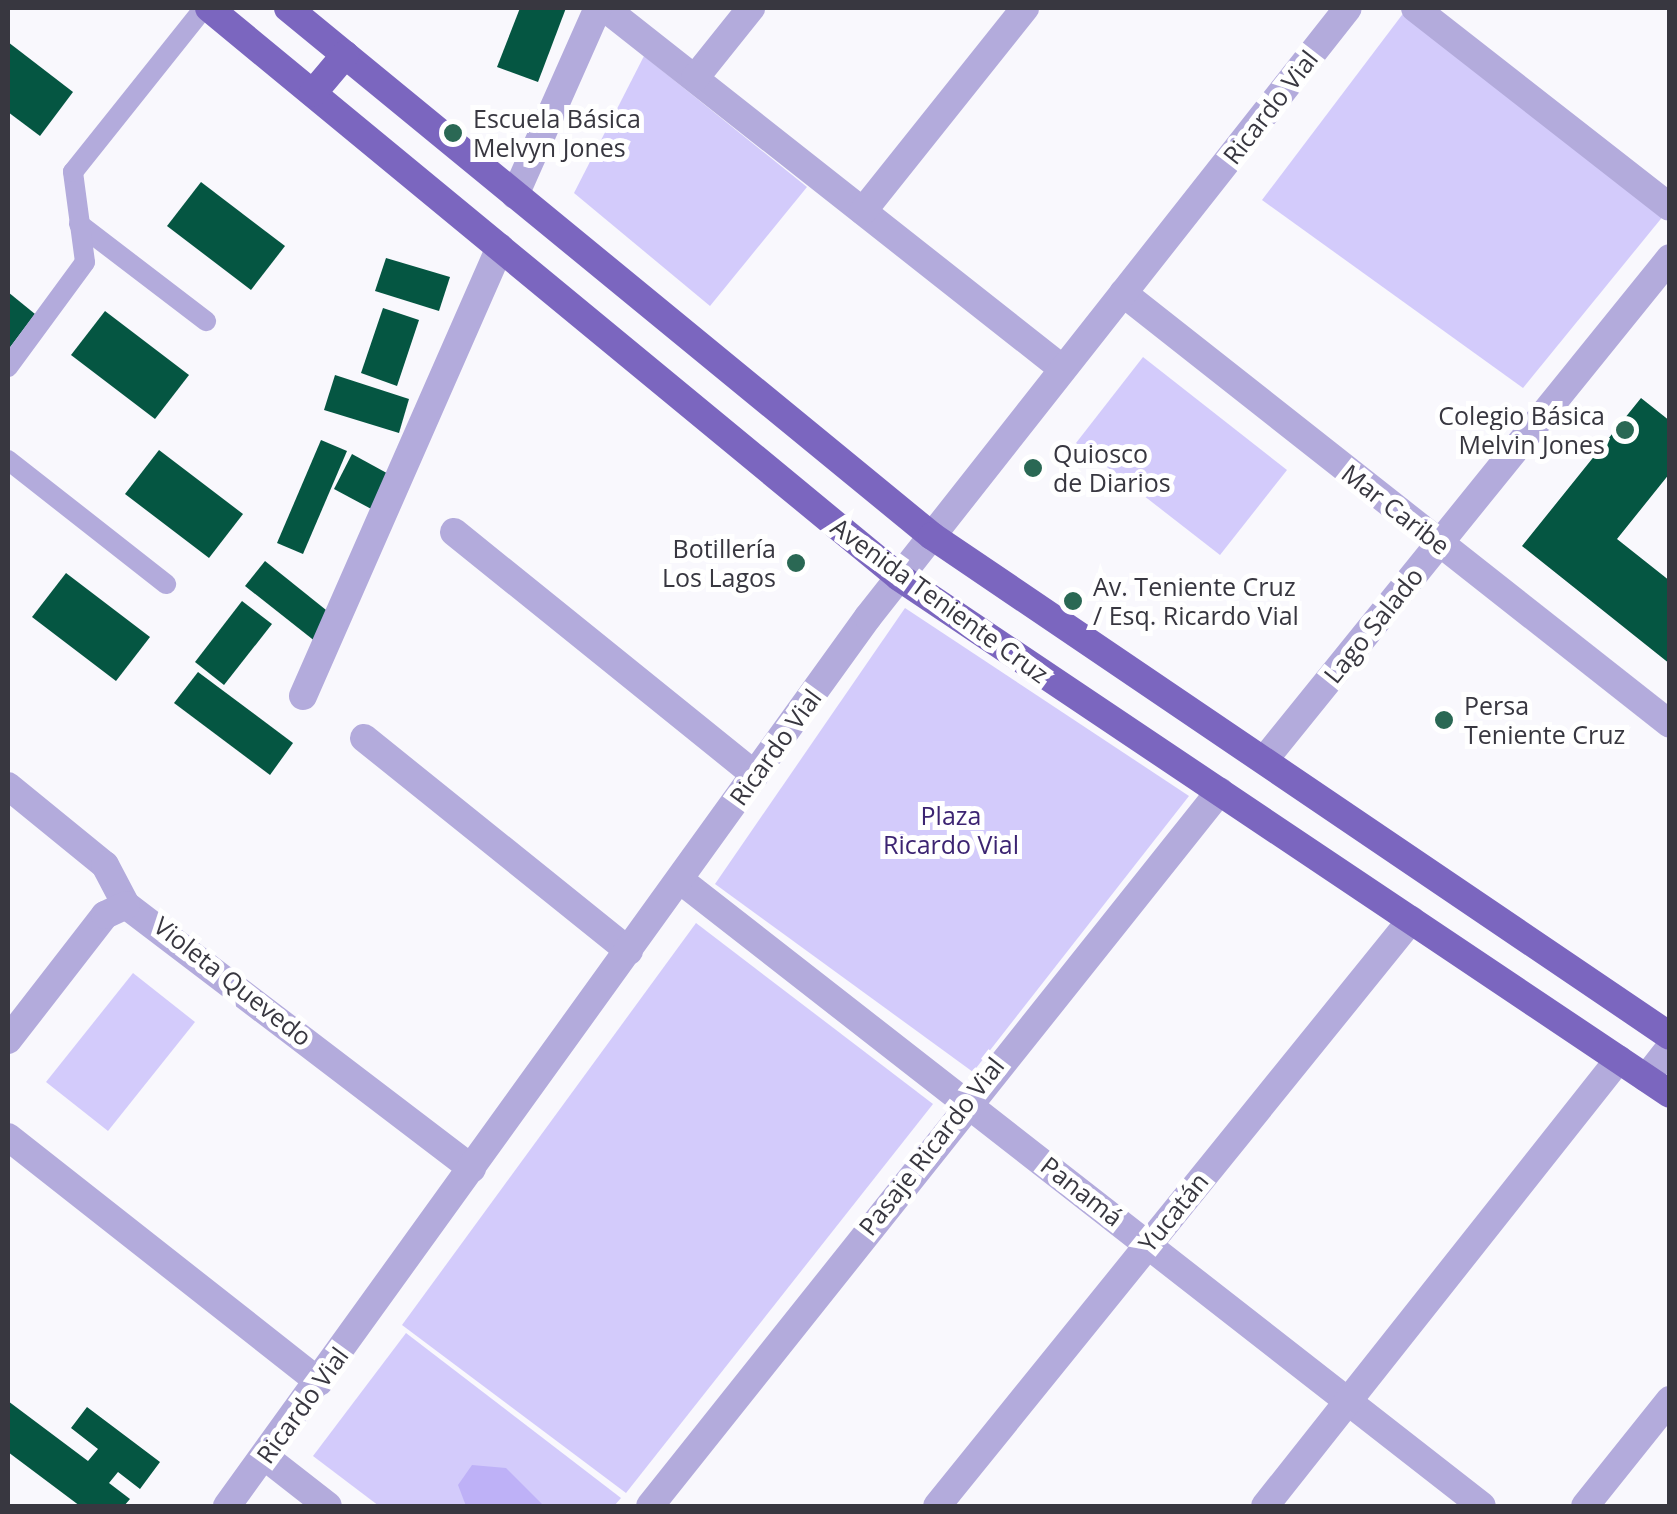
<!DOCTYPE html>
<html>
<head>
<meta charset="utf-8">
<style>
  body { margin:0 }
  #map { position:relative; width:1677px; height:1514px; overflow:hidden; background:#f9f8fd; font-family:"Open Sans",sans-serif }
  div>[style] { position:absolute }
  [style*='--x'] { left:calc(var(--x)*1px); top:calc(var(--y)*1px); width:calc(var(--w)*1px); rotate:calc(var(--a)*1deg) }
  .green>* { inset:0; background:#d3cbfb }
  .water>* { inset:0; background:#beb1f7 }
  .building>* { inset:0; background:#055642 }
  .service>* { height:20px; margin:-10px; padding:0 10px; transform-origin:10px; border-radius:10px; background:#b3abdc }
  .minor>* { height:28px; margin:-14px; padding:0 14px; transform-origin:14px; border-radius:14px; background:#b3abdc }
  .tertiary>* { height:28px; margin:-14px; padding:0 14px; transform-origin:14px; border-radius:14px; background:#b3abdc }
  .primary>* { height:28px; margin:-14px; padding:0 14px; transform-origin:14px; border-radius:14px; background:#7b66bf }
  .dots>* { width:28px; height:28px; translate:-50% -50%; box-sizing:border-box; border:5px solid #fff; border-radius:50% }
  span { translate:-50% -50%; white-space:nowrap; text-align:center; line-height:1.15; -webkit-text-stroke:10px #fff; paint-order:stroke }
  .street-label { font-size:25px; color:#383740 }
  .poi-label { font-size:25px; color:#383740 }
  .left { translate:0 -50%; text-align:left }
  .right { translate:-100% -50%; text-align:right }
  .park-label { font-size:25px; color:#3c2472 }
  .frame { position:absolute; inset:0; border:10px solid #383740; pointer-events:none }
</style>
</head>
<body>
<div id="map">
  <div class="green">
    <div style="clip-path:polygon(1405px 11px,1664px 215px,1523px 388px,1262px 200px)"></div>
    <div style="clip-path:polygon(644px 56px,807px 187px,710px 306px,574px 193px)"></div>
    <div style="clip-path:polygon(1143px 357px,1287px 470px,1220px 555px,1076px 443px)"></div>
    <div style="clip-path:polygon(905px 608px,1189px 796px,973px 1072px,715px 884px)"></div>
    <div style="clip-path:polygon(696px 923px,933px 1104px,626px 1493px,402px 1325px)"></div>
    <div style="clip-path:polygon(133px 973px,195px 1022px,108px 1131px,46px 1082px)"></div>
    <div style="clip-path:polygon(406px 1333px,621px 1498px,614px 1506px,379px 1506px,313px 1456px)"></div>
  </div>
  <div class="water">
    <div style="clip-path:polygon(472px 1465px,506px 1468px,544px 1506px,466px 1506px,458px 1485px)"></div>
  </div>
  <div class="building">
    <div style="clip-path:polygon(520px 8px,566px 8px,538px 82px,497px 67px)"></div>
    <div style="clip-path:polygon(8px 42px,73px 92px,40px 136px,8px 112px)"></div>
    <div style="clip-path:polygon(201px 182px,285px 246px,251px 290px,167px 226px)"></div>
    <div style="clip-path:polygon(386px 258px,450px 277px,439px 311px,375px 291px)"></div>
    <div style="clip-path:polygon(8px 292px,35px 314px,8px 350px)"></div>
    <div style="clip-path:polygon(383px 308px,419px 320px,397px 386px,361px 373px)"></div>
    <div style="clip-path:polygon(105px 311px,189px 375px,155px 419px,71px 355px)"></div>
    <div style="clip-path:polygon(335px 375px,409px 399px,399px 433px,324px 410px)"></div>
    <div style="clip-path:polygon(1641px 398px,1670px 421px,1670px 473px,1617px 539px,1670px 581px,1670px 664px,1522px 546px)"></div>
    <div style="clip-path:polygon(321px 440px,347px 451px,303px 554px,277px 543px)"></div>
    <div style="clip-path:polygon(159px 450px,243px 514px,209px 558px,125px 494px)"></div>
    <div style="clip-path:polygon(352px 454px,394px 477px,375px 511px,334px 489px)"></div>
    <div style="clip-path:polygon(265px 561px,336px 618px,316px 642px,245px 586px)"></div>
    <div style="clip-path:polygon(66px 573px,150px 637px,116px 681px,32px 617px)"></div>
    <div style="clip-path:polygon(242px 601px,272px 624px,224px 685px,195px 662px)"></div>
    <div style="clip-path:polygon(198px 672px,293px 743px,270px 775px,174px 703px)"></div>
    <div style="clip-path:polygon(8px 1401px,88px 1461px,98px 1449px,71px 1428px,87px 1407px,160px 1462px,140px 1489px,118px 1472px,109px 1483px,130px 1499px,124px 1506px,80px 1506px,8px 1452px)"></div>
  </div>
  <div class="service">
    <div style="--x:79;--y:224;--w:160;--a:37.4"></div>
    <div style="--x:8;--y:367;--w:130;--a:-53.7"></div>
    <div style="--x:85;--y:262;--w:91;--a:-97.6"></div>
    <div style="--x:73;--y:172;--w:210;--a:-51.4"></div>
    <div style="--x:8;--y:460;--w:201;--a:38.1"></div>
  </div>
  <div class="minor">
    <div style="--x:605;--y:8;--w:583;--a:38.25"></div>
    <div style="--x:1415;--y:8;--w:323;--a:38"></div>
    <div style="--x:695;--y:78;--w:90;--a:-51.3"></div>
    <div style="--x:515;--y:195;--w:205;--a:-66.1"></div>
    <div style="--x:863;--y:211;--w:260;--a:-51.4"></div>
    <div style="--x:1123;--y:293;--w:696;--a:38.24"></div>
    <div style="--x:454;--y:532;--w:387;--a:38.9"></div>
    <div style="--x:303;--y:696;--w:490;--a:-66.3"></div>
    <div style="--x:364;--y:738;--w:340;--a:38.8"></div>
    <div style="--x:1265;--y:759;--w:644;--a:-51.05"></div>
    <div style="--x:8;--y:786;--w:125;--a:39.2"></div>
    <div style="--x:105;--y:865;--w:45;--a:62.3"></div>
    <div style="--x:680;--y:880;--w:1017;--a:37.97"></div>
    <div style="--x:126;--y:905;--w:435;--a:37.3"></div>
    <div style="--x:8;--y:1040;--w:158;--a:-52.2"></div>
    <div style="--x:105;--y:915;--w:23;--a:-25"></div>
    <div style="--x:1646;--y:1078;--w:39;--a:-52"></div>
    <div style="--x:8;--y:1137;--w:396;--a:38.2"></div>
    <div style="--x:264;--y:1456;--w:81;--a:38"></div>
    <div style="--x:650;--y:1506;--w:914;--a:-51.44"></div>
    <div style="--x:937;--y:1506;--w:754;--a:-51.03"></div>
    <div style="--x:1265;--y:1506;--w:570;--a:-51.62"></div>
    <div style="--x:1585;--y:1506;--w:136;--a:-51.3"></div>
  </div>
  <div class="tertiary">
    <div style="--x:227;--y:1506;--w:1096;--a:-54.21"></div>
    <div style="--x:868;--y:617;--w:775;--a:-51.76"></div>
  </div>
  <div class="primary">
    <div style="--x:209;--y:8;--w:894;--a:39.51"></div>
    <div style="--x:899;--y:577;--w:928;--a:33.84"></div>
    <div style="--x:288;--y:8;--w:833;--a:39.35"></div>
    <div style="--x:932;--y:536;--w:891;--a:34.12"></div>
    <div style="--x:313;--y:93;--w:50;--a:-49.9"></div>
  </div>
  <div class="dots">
    <div style="left:453px;top:133px;background:#2a6854"></div>
    <div style="left:1625px;top:430px;background:#2a6854"></div>
    <div style="left:1033px;top:468px;background:#2a6854"></div>
    <div style="left:796px;top:563px;background:#2a6854"></div>
    <div style="left:1073px;top:601px;background:#2a6854"></div>
    <div style="left:1444px;top:720px;background:#2a6854"></div>
  </div>
  <div class="street-label">
    <span style="left:1270px;top:107px;rotate:-52deg">Ricardo Vial</span>
    <span style="left:1396px;top:509px;rotate:38deg">Mar Caribe</span>
    <span style="left:940px;top:600px;rotate:36deg">Avenida Teniente Cruz</span>
    <span style="left:1373px;top:625px;rotate:-51deg">Lago Salado</span>
    <span style="left:775px;top:747px;rotate:-54deg">Ricardo Vial</span>
    <span style="left:233px;top:981px;rotate:38deg">Violeta Quevedo</span>
    <span style="left:931px;top:1146px;rotate:-52deg">Pasaje Ricardo Vial</span>
    <span style="left:1082px;top:1191px;rotate:38deg">Panamá</span>
    <span style="left:1173px;top:1212px;rotate:-51deg">Yucatán</span>
    <span style="left:302px;top:1405px;rotate:-54deg">Ricardo Vial</span>
  </div>
  <div class="poi-label">
    <span class="left" style="left:473px;top:133px">Escuela Básica<br>Melvyn Jones</span>
    <span class="right" style="left:1605px;top:430px">Colegio Básica<br>Melvin Jones</span>
    <span class="left" style="left:1053px;top:468px">Quiosco<br>de Diarios</span>
    <span class="right" style="left:776px;top:563px">Botillería<br>Los Lagos</span>
    <span class="left" style="left:1093px;top:601px">Av. Teniente Cruz<br>/ Esq. Ricardo Vial</span>
    <span class="left" style="left:1464px;top:720px">Persa<br>Teniente Cruz</span>
  </div>
  <div class="park-label">
    <span style="left:951px;top:830px">Plaza<br>Ricardo Vial</span>
  </div>
  <div class="frame"></div>
</div>
</body>
</html>
